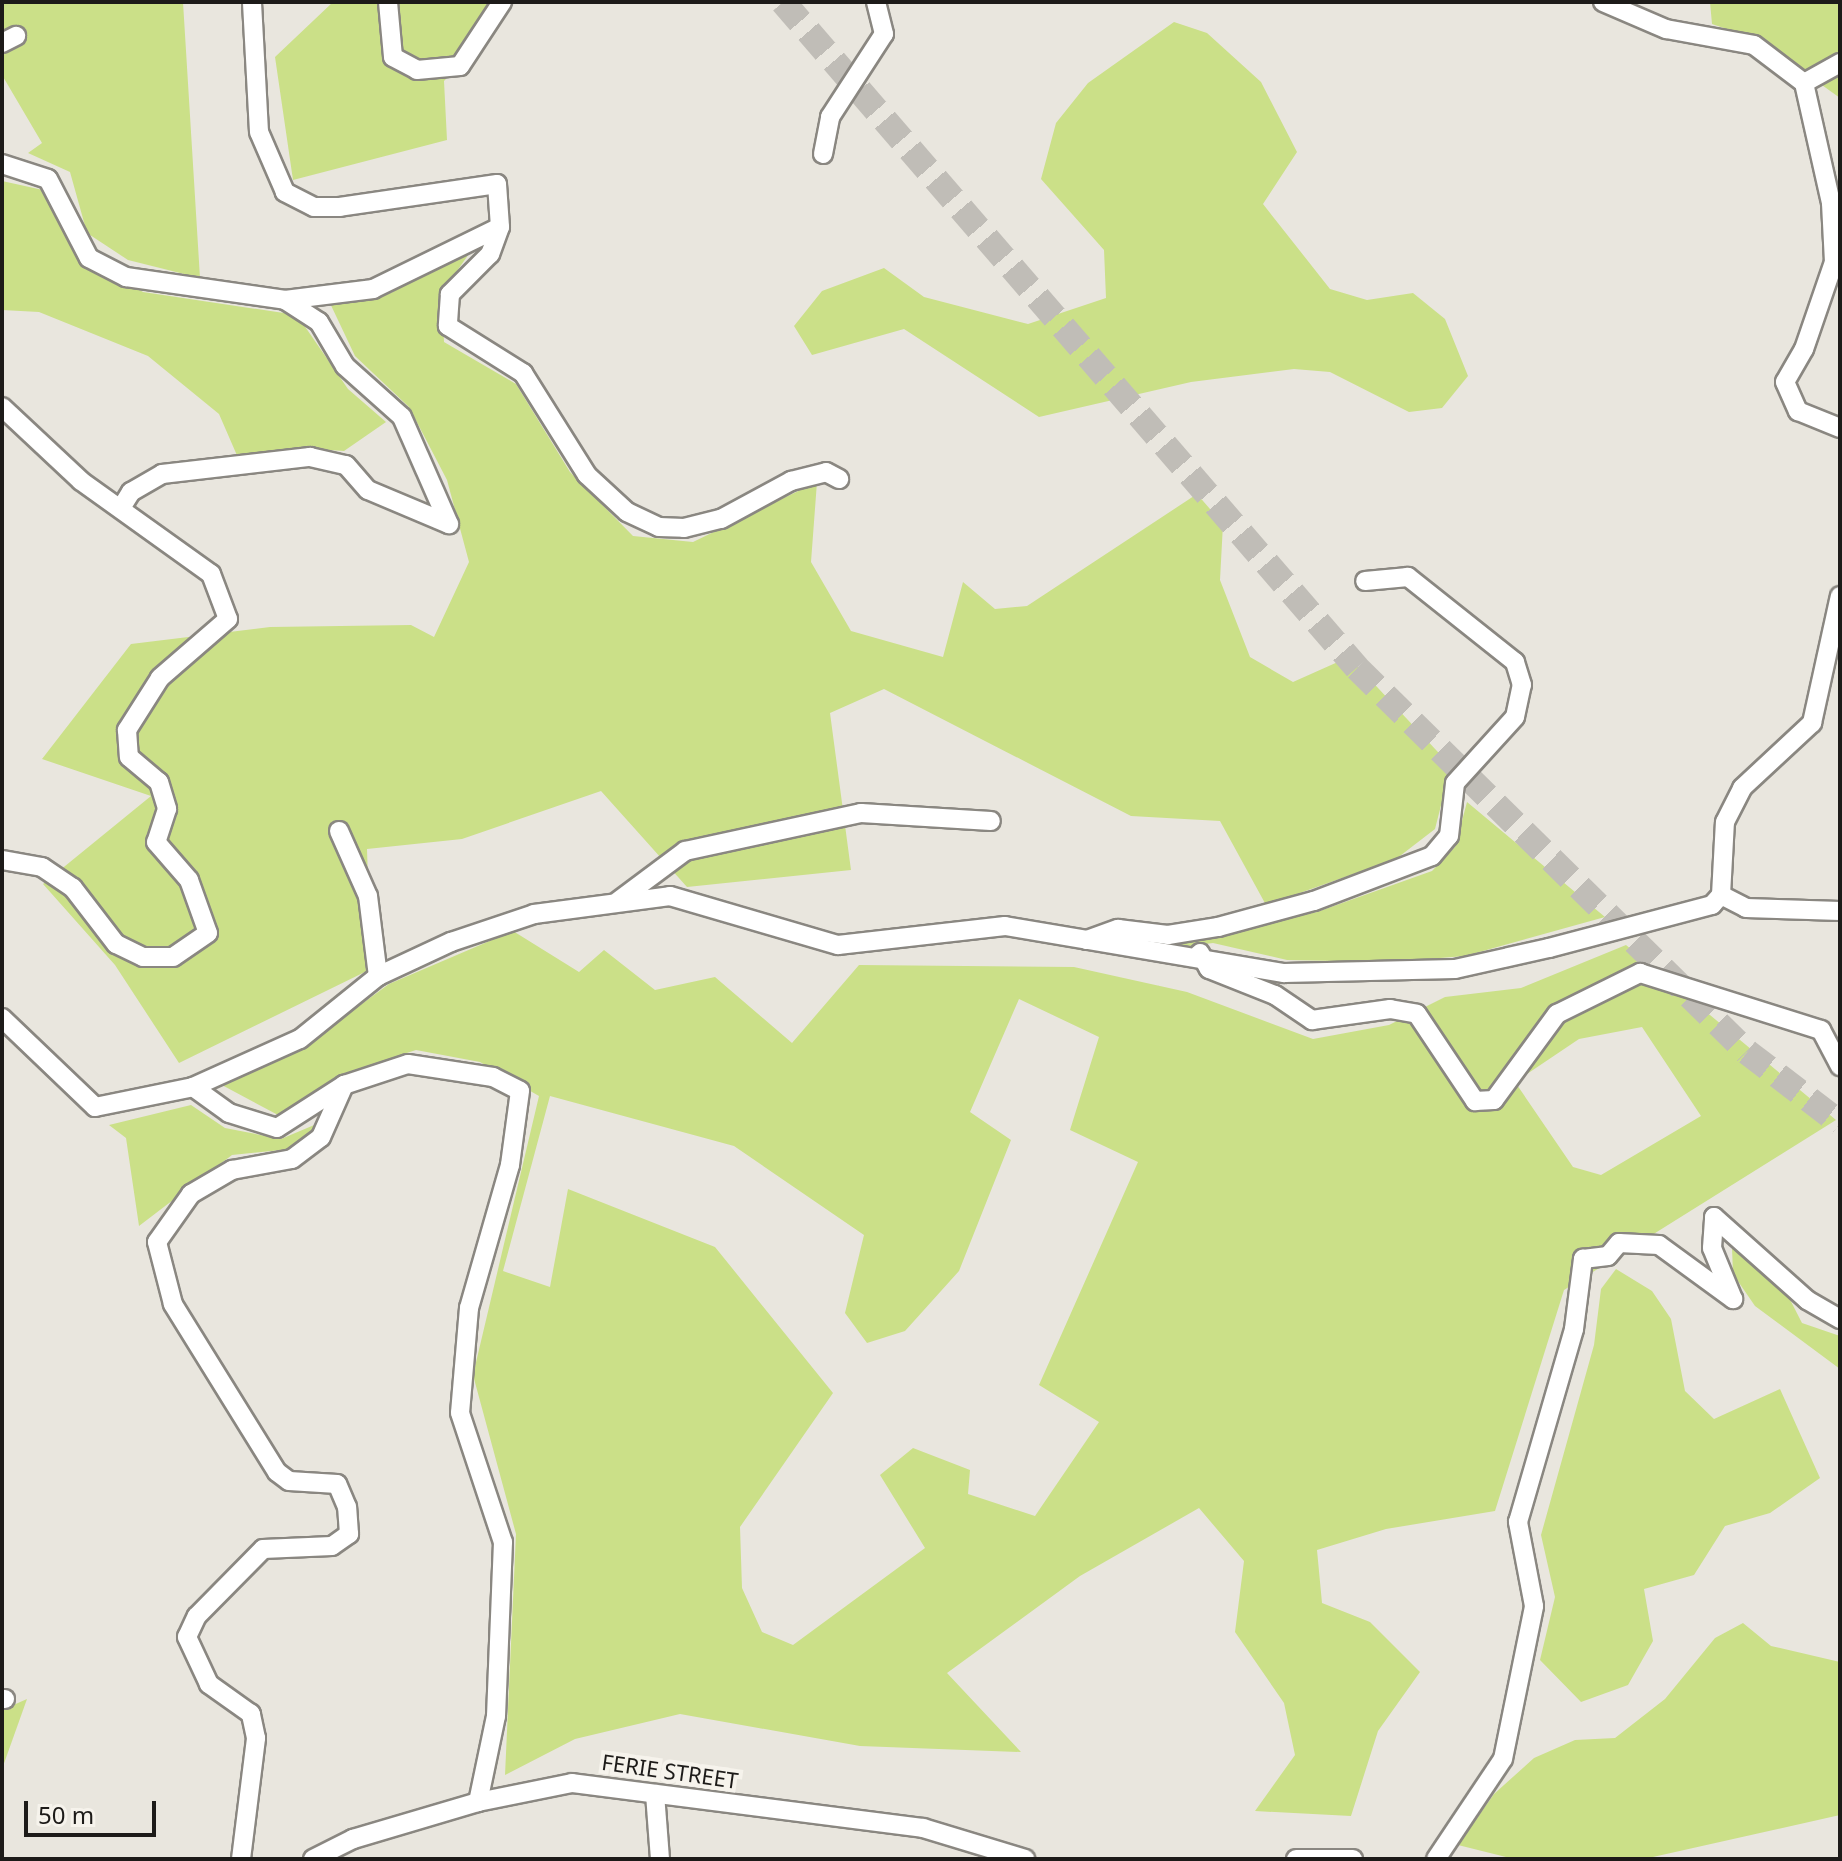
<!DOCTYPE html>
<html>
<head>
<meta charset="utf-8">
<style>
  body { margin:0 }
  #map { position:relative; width:1842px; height:1861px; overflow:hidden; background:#e9e6de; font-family:"Noto Sans",sans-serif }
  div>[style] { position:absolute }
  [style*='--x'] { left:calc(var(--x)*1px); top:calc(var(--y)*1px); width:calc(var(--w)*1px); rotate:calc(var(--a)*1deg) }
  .green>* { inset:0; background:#cbe088 }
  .highway-tunnel>* { height:26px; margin-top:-13px; transform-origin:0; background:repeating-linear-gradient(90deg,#c0bdb7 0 26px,transparent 0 39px) }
  .roads { filter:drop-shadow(2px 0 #8a8781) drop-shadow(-2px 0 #8a8781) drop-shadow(0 2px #8a8781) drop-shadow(0 -2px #8a8781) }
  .minor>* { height:18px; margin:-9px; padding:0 9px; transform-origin:9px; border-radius:9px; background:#fff }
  span { translate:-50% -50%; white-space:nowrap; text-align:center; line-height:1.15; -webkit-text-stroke:8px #f6f3ec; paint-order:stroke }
  .street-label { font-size:22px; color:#1d1b19 }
  .frame { position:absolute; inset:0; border:4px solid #1d1b19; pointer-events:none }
  .scale { position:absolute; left:24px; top:1801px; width:132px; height:36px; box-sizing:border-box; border:4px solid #1d1b19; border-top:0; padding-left:10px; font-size:24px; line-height:28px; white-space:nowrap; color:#1d1b19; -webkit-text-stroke:6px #f6f3ec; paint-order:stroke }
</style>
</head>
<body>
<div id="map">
  <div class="green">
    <div style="clip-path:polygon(2px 2px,183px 2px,200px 278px,128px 260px,87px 233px,70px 172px,28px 153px,42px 143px,2px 75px)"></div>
    <div style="clip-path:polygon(333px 2px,504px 2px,491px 32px,444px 81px,447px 140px,293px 180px,275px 57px)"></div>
    <div style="clip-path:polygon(1710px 2px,1840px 2px,1840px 98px,1759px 40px,1712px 24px)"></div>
    <div style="clip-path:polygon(1174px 22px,1207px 33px,1261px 82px,1297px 152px,1263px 204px,1330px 289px,1367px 300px,1413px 293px,1445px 319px,1468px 376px,1442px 408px,1409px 412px,1330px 372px,1294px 369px,1191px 382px,1039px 417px,904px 329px,812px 355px,794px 326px,822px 291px,884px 268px,924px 297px,1028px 324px,1106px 298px,1104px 250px,1041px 179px,1056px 123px,1088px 83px)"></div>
    <div style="clip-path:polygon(2px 181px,43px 190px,77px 254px,143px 292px,297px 315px,348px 389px,386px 422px,344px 451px,302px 448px,239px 460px,219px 414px,148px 356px,39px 312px,2px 310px)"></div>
    <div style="clip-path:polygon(476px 244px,442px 292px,444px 342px,516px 384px,570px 472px,633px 536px,693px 542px,817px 482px,811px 562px,851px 631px,943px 657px,963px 582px,995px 609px,1027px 606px,1197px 494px,1223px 524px,1220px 580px,1250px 657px,1293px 682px,1349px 657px,1451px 766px,1435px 829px,1396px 859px,1266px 905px,1220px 821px,1131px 816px,884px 689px,830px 713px,851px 870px,687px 887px,601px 791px,462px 839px,367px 849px,371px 969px,179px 1063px,115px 965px,43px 884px,151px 796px,42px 759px,131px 644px,270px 627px,411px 625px,434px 637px,469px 562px,447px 480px,409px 407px,355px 356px,328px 299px,391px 293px)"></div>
    <div style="clip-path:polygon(1467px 802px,1605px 917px,1465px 956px,1390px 962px,1287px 960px,1213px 943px,1174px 948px,1127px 942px,1219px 934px,1317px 912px,1432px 871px,1455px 847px)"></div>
    <div style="clip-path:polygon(evenodd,513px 931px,579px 972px,604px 950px,655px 990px,715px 977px,792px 1043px,859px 965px,1074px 967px,1187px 992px,1313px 1039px,1389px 1025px,1445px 997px,1521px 988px,1626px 945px,1836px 1120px,1564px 1290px,1495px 1511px,1386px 1529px,1317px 1550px,1322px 1603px,1370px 1622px,1420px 1672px,1378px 1731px,1351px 1816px,1255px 1811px,1295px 1755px,1284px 1703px,1235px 1632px,1244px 1561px,1199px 1508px,1080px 1576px,947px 1673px,1021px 1752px,860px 1746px,680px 1714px,575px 1739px,505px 1775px,516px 1534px,473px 1375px,539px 1096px,480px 1062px,416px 1050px,342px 1074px,278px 1115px,220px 1084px,307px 1044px,389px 984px,513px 931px,1019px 999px,1099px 1037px,1070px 1130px,1138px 1162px,1039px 1385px,1099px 1422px,1035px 1516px,968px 1494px,970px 1470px,913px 1448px,880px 1475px,925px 1548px,793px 1645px,762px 1632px,742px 1588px,740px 1527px,833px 1393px,715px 1247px,568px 1189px,550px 1287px,503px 1271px,550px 1096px,734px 1146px,864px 1235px,845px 1313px,867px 1343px,905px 1331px,959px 1271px,1011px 1140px,970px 1112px,1019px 999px,513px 931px,1642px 1027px,1701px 1116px,1601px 1175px,1573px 1167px,1515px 1082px,1579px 1039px,1642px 1027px)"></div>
    <div style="clip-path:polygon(191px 1105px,225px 1128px,281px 1139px,319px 1123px,291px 1149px,232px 1155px,139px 1226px,126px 1138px,109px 1125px)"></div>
    <div style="clip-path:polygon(1732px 1248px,1780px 1280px,1802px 1323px,1840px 1336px,1840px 1369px,1755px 1306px,1733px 1274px)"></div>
    <div style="clip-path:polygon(1616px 1269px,1652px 1291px,1671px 1319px,1685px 1391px,1714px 1419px,1780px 1389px,1820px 1478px,1770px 1513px,1725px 1526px,1694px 1575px,1644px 1589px,1653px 1641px,1628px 1685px,1581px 1702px,1540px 1660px,1555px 1597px,1541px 1535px,1594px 1345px,1601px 1289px)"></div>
    <div style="clip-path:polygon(1743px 1623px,1771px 1646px,1840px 1662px,1840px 1815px,1644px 1859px,1514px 1859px,1458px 1845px,1494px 1794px,1534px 1758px,1575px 1740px,1615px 1738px,1665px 1699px,1715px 1638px)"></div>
    <div style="clip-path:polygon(27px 1699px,2px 1769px,2px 1710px)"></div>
  </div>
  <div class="highway-tunnel">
    <div style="--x:783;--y:2;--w:879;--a:49.24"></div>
    <div style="--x:1357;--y:668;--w:547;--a:44.56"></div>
    <div style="--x:1747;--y:1052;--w:117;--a:37.4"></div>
  </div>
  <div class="roads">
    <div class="minor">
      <div style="--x:388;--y:2;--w:55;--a:84.8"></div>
      <div style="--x:393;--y:57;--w:27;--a:28"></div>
      <div style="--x:417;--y:70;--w:43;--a:-5.3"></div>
      <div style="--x:460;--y:66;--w:77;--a:-56.7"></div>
      <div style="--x:1603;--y:2;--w:69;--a:23.2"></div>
      <div style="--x:1666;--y:29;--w:89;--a:10.3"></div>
      <div style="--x:1754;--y:45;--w:63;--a:37.2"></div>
      <div style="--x:1804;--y:83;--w:123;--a:77.3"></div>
      <div style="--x:1831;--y:203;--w:59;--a:87.1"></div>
      <div style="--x:1834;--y:262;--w:92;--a:109"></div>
      <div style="--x:1804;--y:349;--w:38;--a:120"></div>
      <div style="--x:1785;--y:382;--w:32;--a:66"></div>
      <div style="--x:1798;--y:411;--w:45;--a:22"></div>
      <div style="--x:2;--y:43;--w:16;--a:-27"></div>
      <div style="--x:1804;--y:83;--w:41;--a:-29.1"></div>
      <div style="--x:823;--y:154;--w:38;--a:-79"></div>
      <div style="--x:830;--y:117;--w:99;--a:-57"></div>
      <div style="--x:884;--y:34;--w:33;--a:-104"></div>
      <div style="--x:2;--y:164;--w:48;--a:18.1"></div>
      <div style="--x:48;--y:179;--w:89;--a:62.6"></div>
      <div style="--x:89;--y:258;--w:42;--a:27.2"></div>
      <div style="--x:126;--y:277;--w:161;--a:8.2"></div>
      <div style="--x:285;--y:300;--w:89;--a:-7.1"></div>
      <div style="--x:373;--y:289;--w:141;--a:-26"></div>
      <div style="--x:500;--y:227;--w:43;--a:-94"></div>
      <div style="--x:497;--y:184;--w:159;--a:171.7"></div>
      <div style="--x:340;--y:207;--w:26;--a:180"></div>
      <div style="--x:314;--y:207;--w:33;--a:-153"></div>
      <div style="--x:285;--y:192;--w:65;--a:-113.4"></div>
      <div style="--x:259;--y:132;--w:130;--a:-93.1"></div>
      <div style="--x:500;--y:227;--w:29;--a:110"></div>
      <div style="--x:490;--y:254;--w:57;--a:135"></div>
      <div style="--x:450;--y:294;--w:32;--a:94"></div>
      <div style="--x:448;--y:326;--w:89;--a:32.1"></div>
      <div style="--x:523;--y:373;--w:120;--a:57.9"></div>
      <div style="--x:587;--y:475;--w:54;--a:42.8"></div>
      <div style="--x:627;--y:512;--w:35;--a:25"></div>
      <div style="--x:659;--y:527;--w:25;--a:2"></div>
      <div style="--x:684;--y:528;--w:38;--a:-14"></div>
      <div style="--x:721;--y:519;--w:80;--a:-28.5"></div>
      <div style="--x:791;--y:481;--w:36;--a:-14"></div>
      <div style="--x:826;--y:472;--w:15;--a:28"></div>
      <div style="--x:285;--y:300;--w:40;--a:32.9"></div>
      <div style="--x:319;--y:322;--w:51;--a:59.4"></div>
      <div style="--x:345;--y:366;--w:76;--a:41.8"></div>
      <div style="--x:402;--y:417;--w:117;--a:66.3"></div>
      <div style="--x:2;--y:407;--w:108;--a:43.1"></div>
      <div style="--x:81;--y:481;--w:160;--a:35.6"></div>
      <div style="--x:211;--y:574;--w:48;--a:69.3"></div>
      <div style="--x:228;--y:619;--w:90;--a:139.1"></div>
      <div style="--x:160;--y:678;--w:62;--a:122.4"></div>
      <div style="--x:127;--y:730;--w:27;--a:86"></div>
      <div style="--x:129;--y:757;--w:39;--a:40"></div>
      <div style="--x:159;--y:782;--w:28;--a:73"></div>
      <div style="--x:167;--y:809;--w:35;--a:108"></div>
      <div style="--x:156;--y:842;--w:50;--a:49"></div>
      <div style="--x:189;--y:880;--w:56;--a:70.3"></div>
      <div style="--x:208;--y:933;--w:42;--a:145.6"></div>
      <div style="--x:173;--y:957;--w:30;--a:180"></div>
      <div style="--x:143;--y:957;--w:30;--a:-154"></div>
      <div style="--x:116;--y:944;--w:71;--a:-127.5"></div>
      <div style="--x:73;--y:888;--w:37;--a:-146"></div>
      <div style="--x:42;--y:867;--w:41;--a:-170.1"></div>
      <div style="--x:121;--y:508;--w:19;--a:-58"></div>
      <div style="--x:131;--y:492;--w:36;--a:-30"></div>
      <div style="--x:162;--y:474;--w:149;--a:-6.6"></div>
      <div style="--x:310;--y:457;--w:37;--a:13"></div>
      <div style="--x:346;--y:465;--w:33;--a:49"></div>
      <div style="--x:368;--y:490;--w:88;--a:22.8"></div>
      <div style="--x:339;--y:831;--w:71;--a:66"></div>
      <div style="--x:368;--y:896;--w:81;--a:82.9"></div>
      <div style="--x:1721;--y:895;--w:28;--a:27"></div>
      <div style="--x:1746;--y:908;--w:94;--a:1.8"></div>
      <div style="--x:618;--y:901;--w:84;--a:-36.7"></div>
      <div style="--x:685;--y:851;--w:180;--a:-12.2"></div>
      <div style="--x:861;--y:813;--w:130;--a:3.5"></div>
      <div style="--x:1087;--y:940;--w:33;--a:-20"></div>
      <div style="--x:1118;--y:929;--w:50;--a:6.8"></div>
      <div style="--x:1168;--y:935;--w:51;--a:-9.1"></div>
      <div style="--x:1218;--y:927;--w:99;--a:-15.2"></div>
      <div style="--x:1314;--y:901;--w:126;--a:-20.9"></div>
      <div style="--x:1432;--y:856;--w:26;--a:-50"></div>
      <div style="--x:1449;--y:836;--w:53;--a:-83.5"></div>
      <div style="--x:1455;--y:783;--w:89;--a:-47.7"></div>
      <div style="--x:1515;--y:717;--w:33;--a:-78"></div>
      <div style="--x:1522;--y:685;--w:24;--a:-107"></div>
      <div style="--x:1515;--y:662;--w:137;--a:-141.5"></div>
      <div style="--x:1408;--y:577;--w:43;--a:174.7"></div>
      <div style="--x:1200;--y:953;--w:18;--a:61"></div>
      <div style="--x:1209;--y:969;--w:71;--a:21.5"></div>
      <div style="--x:1275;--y:995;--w:45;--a:34"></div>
      <div style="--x:1312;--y:1020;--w:79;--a:-8"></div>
      <div style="--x:1390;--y:1009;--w:27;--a:10"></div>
      <div style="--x:1417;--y:1014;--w:105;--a:56.3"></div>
      <div style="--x:1475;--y:1101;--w:19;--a:-3"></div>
      <div style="--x:1494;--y:1100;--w:107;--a:-53.8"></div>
      <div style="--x:1557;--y:1014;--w:93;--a:-26.3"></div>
      <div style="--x:1640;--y:973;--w:190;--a:17.5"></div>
      <div style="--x:1821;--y:1030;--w:41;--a:62.2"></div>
      <div style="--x:2;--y:1018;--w:129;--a:43.7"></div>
      <div style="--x:95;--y:1107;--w:100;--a:-11.5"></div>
      <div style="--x:193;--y:1087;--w:117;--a:-24.2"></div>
      <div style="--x:300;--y:1039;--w:100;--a:-38.9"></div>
      <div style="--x:378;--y:976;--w:81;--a:-25"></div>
      <div style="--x:451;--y:942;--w:88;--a:-18.6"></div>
      <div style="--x:534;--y:914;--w:137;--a:-7.5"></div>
      <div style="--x:670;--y:896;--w:175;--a:16.3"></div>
      <div style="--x:838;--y:945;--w:168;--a:-6.5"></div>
      <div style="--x:1005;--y:926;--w:283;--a:9.6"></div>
      <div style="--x:1284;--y:973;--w:171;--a:-1.3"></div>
      <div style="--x:1455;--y:969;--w:96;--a:-12.6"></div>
      <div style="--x:1549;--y:948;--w:169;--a:-14.8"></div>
      <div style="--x:1712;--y:905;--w:13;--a:-48"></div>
      <div style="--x:1721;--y:895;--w:73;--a:-86.9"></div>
      <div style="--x:1725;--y:822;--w:38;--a:-63"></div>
      <div style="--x:1742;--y:788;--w:96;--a:-42.9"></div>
      <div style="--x:1812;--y:723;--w:130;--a:-77.6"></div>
      <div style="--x:193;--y:1087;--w:44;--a:35.8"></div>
      <div style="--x:229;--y:1113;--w:50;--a:17.4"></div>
      <div style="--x:277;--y:1128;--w:80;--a:-32.7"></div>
      <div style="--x:344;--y:1085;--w:67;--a:-18.2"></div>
      <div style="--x:408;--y:1064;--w:86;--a:8.7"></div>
      <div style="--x:493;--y:1077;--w:30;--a:27"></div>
      <div style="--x:520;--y:1091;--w:75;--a:97.7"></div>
      <div style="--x:510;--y:1165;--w:149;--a:106"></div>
      <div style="--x:469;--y:1308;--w:105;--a:94.9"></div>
      <div style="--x:460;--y:1413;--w:136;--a:71.6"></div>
      <div style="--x:503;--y:1542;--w:174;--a:92.3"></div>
      <div style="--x:496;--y:1716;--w:88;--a:101.8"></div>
      <div style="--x:2;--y:1699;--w:3;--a:0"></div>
      <div style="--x:655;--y:1794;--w:65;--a:85.6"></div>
      <div style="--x:241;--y:1859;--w:122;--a:-82.9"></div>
      <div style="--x:256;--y:1738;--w:25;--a:-102"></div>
      <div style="--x:251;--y:1714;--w:52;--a:-144.5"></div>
      <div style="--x:209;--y:1684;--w:52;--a:-115.1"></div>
      <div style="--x:187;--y:1637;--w:23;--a:-65"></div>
      <div style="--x:197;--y:1616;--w:94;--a:-45.4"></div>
      <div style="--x:263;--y:1549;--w:69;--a:-2.5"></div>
      <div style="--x:332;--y:1546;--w:21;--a:-35"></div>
      <div style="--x:349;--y:1534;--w:27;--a:-94"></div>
      <div style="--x:347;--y:1507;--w:25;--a:-113"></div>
      <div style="--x:337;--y:1484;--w:48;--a:-176.4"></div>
      <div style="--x:289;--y:1481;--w:15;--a:-143"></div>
      <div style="--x:277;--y:1472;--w:198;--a:-121.8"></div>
      <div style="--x:173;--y:1304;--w:64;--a:-104.5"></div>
      <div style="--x:157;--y:1242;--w:59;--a:-54.7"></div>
      <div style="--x:191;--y:1194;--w:48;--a:-30.3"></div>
      <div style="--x:232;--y:1170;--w:61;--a:-10.4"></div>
      <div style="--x:292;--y:1159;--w:36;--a:-37"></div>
      <div style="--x:321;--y:1137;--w:57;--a:-66.1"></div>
      <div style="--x:313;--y:1859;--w:45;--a:-26.6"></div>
      <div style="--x:353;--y:1839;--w:130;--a:-16.5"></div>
      <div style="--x:478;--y:1802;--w:96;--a:-11.4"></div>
      <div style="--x:572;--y:1783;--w:354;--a:7.3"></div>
      <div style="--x:923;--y:1828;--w:107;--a:16.9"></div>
      <div style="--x:1296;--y:1859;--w:57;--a:0"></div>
      <div style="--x:1436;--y:1859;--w:120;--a:-56.2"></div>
      <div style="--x:1503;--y:1759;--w:156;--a:-78.5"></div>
      <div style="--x:1534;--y:1606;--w:86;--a:-100.8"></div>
      <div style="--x:1518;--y:1522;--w:201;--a:-73.8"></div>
      <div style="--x:1574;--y:1329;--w:71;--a:-82.7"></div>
      <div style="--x:1583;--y:1259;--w:25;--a:-7"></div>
      <div style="--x:1608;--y:1256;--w:17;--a:-50"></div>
      <div style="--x:1619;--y:1243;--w:40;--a:2.9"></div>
      <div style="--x:1659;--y:1245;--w:92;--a:36.1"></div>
      <div style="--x:1733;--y:1299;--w:55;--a:-112.4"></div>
      <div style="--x:1712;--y:1248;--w:31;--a:-86"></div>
      <div style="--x:1714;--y:1217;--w:125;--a:41.7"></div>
      <div style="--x:1807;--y:1300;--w:38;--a:30"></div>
    </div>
  </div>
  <div class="street-label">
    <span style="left:670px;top:1771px;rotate:8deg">FERIE STREET</span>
  </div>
  <div class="frame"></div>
  <div class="scale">50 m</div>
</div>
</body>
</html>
